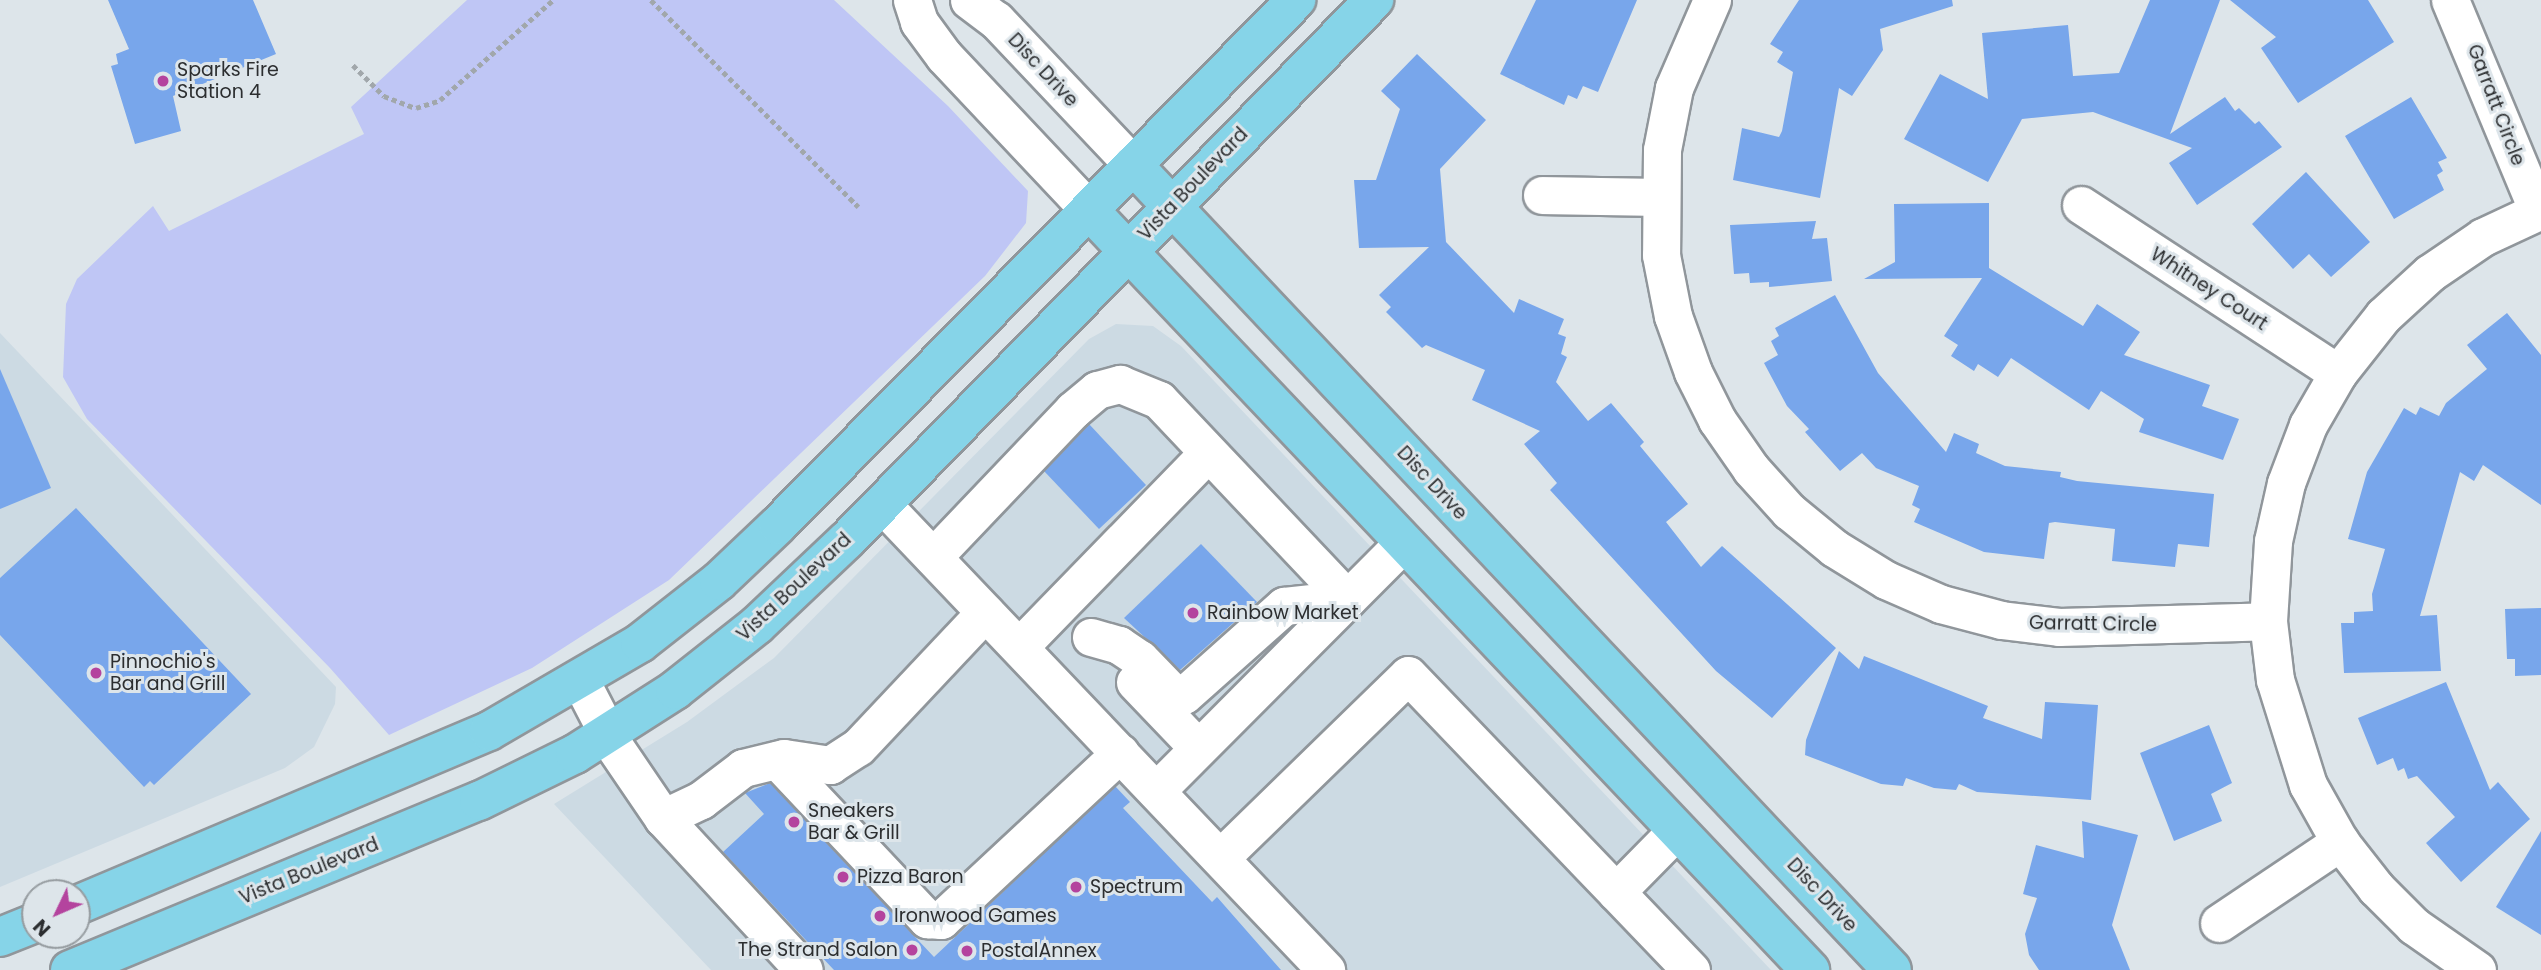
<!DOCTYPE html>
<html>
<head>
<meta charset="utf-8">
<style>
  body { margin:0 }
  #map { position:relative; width:2541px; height:970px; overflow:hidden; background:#dde5ea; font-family:Poppins,sans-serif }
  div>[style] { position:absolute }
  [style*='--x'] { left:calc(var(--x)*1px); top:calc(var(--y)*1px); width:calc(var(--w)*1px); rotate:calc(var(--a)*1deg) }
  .built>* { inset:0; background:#ccdae3 }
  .green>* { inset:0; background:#bfc6f5 }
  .building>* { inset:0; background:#78a6eb }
  .path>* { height:4.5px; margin-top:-2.25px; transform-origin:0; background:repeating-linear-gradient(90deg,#a1a7ab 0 5px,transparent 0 8.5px) }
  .roads { filter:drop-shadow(2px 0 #90969b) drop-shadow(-2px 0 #90969b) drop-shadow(0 2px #90969b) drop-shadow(0 -2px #90969b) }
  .minor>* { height:37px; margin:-18.5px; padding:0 18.5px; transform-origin:18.5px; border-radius:18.5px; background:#fff }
  .major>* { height:38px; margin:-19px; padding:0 19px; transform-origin:19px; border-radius:19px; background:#86d4e8 }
  .dots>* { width:19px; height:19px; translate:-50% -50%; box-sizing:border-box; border:4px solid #dde5ea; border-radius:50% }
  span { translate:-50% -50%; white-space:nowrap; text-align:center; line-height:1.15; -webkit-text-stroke:6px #dde5ea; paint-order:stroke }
  .poi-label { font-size:19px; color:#2c2e30 }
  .left { translate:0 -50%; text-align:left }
  .right { translate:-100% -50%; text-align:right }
  .street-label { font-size:19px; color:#2c2e30 }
  .north { position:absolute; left:21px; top:879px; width:70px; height:70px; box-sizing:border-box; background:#dde5ea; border:2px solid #969ca0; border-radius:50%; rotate:226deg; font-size:19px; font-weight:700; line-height:28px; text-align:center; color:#2c2e30 }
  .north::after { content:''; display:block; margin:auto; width:24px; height:32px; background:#b4439e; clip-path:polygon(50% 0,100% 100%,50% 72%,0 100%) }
</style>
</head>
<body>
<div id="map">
  <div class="built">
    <div style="clip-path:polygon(1116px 324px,1153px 326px,1181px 346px,1771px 970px,711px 970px,554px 804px,687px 722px,774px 658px,1089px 339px)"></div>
    <div style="clip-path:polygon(0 333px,336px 687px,335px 704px,314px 747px,285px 768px,0 887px)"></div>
  </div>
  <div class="green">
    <div style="clip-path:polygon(467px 0,834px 0,948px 106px,1028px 191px,1026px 223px,985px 276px,669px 580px,532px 668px,389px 735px,330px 668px,87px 419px,63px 377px,66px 304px,77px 279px,153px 206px,169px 231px,364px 134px,351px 107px)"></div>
  </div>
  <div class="building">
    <div style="clip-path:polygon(108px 0,253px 0,276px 54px,173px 96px,181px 131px,135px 144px,111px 66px,118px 64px,116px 54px,129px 49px)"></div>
    <div style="clip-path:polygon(1536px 0,1637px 0,1598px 92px,1583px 86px,1577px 99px,1568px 95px,1564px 105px,1500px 74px)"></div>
    <div style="clip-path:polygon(1799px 0,1952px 0,1953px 6px,1880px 29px,1883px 50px,1852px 96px,1839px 88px,1820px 198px,1733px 180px,1742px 128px,1779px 137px,1782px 131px,1793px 72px,1777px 62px,1783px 52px,1770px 44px)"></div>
    <div style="clip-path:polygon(2150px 0,2220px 0,2170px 134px,2225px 97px,2235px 111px,2239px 108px,2255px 124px,2259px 121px,2282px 147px,2197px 205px,2169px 163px,2192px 148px,2093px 112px,2022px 119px,1988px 182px,1904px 139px,1940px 74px,1988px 99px,1982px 33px,2068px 25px,2073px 76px,2119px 73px)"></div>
    <div style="clip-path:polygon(2230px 0,2368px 0,2394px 42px,2298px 103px,2261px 48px,2276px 37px)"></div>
    <div style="clip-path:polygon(1417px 54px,1486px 120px,1440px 169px,1446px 242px,1514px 313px,1519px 299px,1564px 319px,1558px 334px,1566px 337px,1561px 354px,1567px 357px,1556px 382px,1588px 421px,1611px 403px,1644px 442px,1640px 446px,1688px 504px,1666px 522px,1701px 567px,1722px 546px,1836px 648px,1772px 718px,1716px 671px,1550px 490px,1557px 483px,1524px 444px,1540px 431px,1472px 400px,1485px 370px,1426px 345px,1422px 348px,1386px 312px,1391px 307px,1379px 295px,1429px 247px,1359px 248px,1354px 180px,1376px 180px,1400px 109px,1381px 91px)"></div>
    <div style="clip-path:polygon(2411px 97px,2447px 158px,2438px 162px,2443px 171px,2437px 175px,2444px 190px,2394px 219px,2345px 136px)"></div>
    <div style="clip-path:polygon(2306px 172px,2370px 242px,2331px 277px,2309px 254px,2293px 269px,2252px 224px)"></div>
    <div style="clip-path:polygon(1989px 203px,1989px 268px,2083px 326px,2097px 304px,2140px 332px,2124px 355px,2210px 385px,2202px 406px,2239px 419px,2223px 460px,2139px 432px,2144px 419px,2101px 391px,2089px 410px,2011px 358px,1998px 377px,1978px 364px,1974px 371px,1951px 356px,1958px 345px,1944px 336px,1982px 278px,1864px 279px,1895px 262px,1894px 204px)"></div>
    <div style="clip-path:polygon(1816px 221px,1812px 239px,1827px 238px,1832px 281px,1769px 287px,1769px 282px,1750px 283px,1749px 273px,1734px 274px,1730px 225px)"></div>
    <div style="clip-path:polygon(1835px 295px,1878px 373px,1946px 452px,1954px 433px,1979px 444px,1976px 453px,2005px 466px,2061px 472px,2060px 477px,2077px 481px,2214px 494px,2209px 547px,2178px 544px,2175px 567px,2112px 561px,2115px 529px,2055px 522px,2049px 523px,2044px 559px,1984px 552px,1914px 522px,1920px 509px,1912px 505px,1919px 486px,1876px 468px,1862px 453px,1840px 471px,1805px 432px,1809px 429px,1787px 406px,1764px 363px,1778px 355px,1771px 341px,1779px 336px,1775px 328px)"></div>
    <div style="clip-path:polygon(2507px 313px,2541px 355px,2541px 505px,2483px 465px,2474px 481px,2460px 472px,2420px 616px,2437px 615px,2441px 671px,2344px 673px,2341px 623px,2354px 623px,2354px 612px,2373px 611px,2372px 594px,2385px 549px,2348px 539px,2367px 472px,2404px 408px,2416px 415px,2420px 407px,2439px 416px,2446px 403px,2487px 369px,2467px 345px)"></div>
    <div style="clip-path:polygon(0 369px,51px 488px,0 509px)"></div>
    <div style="clip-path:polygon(1089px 424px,1146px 485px,1099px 529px,1044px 471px)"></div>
    <div style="clip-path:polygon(76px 508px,251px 694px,154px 785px,150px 781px,144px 787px,0 635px,0 578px)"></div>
    <div style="clip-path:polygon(1201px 544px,1257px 602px,1180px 670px,1124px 618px)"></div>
    <div style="clip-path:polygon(2541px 608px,2541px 675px,2515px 676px,2515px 659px,2507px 659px,2505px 609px)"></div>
    <div style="clip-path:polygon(1839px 651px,1859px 669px,1864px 656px,1988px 706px,1983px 718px,2042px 739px,2045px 702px,2098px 705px,2091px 800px,1977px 792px,1959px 784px,1956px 790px,1934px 788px,1906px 778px,1903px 786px,1881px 784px,1805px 755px,1806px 740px)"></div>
    <div style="clip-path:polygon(2446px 682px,2490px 790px,2498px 782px,2530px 819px,2461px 882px,2426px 843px,2455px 817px,2417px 776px,2408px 779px,2404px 768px,2398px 771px,2393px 758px,2377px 765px,2358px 718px)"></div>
    <div style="clip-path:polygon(2209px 725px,2232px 783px,2211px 794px,2222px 821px,2174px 841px,2140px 753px)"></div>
    <div style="clip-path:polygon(770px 783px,934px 957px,1115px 786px,1130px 802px,1123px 808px,1212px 902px,1217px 897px,1281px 970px,834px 970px,723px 852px,764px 814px,745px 793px)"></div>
    <div style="clip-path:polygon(2082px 821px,2138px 835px,2112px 925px,2130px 970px,2039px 970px,2029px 955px,2025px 934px,2037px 898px,2023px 894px,2036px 845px,2084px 858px)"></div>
    <div style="clip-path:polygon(2541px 831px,2541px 935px,2496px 907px)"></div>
  </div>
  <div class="path">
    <div style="--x:651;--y:0;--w:293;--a:44.9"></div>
    <div style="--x:353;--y:65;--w:44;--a:45"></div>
    <div style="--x:384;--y:96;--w:34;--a:21"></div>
    <div style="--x:416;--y:108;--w:25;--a:-18"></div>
    <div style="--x:440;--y:100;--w:151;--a:-41.5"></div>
  </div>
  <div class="roads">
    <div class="minor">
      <div style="--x:912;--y:0;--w:23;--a:72"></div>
      <div style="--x:919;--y:22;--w:42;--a:53.7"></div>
      <div style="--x:944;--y:56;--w:212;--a:46.7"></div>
      <div style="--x:969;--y:0;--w:34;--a:37"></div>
      <div style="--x:996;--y:20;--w:199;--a:46.6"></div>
      <div style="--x:1712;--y:0;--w:96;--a:113.4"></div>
      <div style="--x:1674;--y:88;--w:63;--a:101"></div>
      <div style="--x:1662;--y:150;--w:105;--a:90.5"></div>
      <div style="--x:1661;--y:255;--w:62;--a:78.9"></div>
      <div style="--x:1673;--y:316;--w:59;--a:70.3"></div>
      <div style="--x:1693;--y:372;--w:54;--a:63.4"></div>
      <div style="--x:1717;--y:420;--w:60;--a:55.2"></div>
      <div style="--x:1751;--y:469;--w:57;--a:47.9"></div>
      <div style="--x:1789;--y:511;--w:58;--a:39.4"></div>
      <div style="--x:1834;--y:548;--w:61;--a:31.6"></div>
      <div style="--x:1886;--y:580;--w:60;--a:23.6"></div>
      <div style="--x:1941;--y:604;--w:62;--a:14.9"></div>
      <div style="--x:2001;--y:620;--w:58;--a:6.9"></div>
      <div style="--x:2059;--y:627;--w:209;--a:-1.6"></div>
      <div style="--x:2450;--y:0;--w:229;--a:67.4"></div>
      <div style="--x:1542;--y:195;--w:116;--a:1"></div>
      <div style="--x:2081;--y:205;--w:307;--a:33.2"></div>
      <div style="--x:882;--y:504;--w:644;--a:46.38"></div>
      <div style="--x:933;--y:557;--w:203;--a:-46.4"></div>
      <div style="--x:1073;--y:410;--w:31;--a:-40"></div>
      <div style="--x:1097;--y:390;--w:24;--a:-15"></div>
      <div style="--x:1120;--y:384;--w:42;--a:22.3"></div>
      <div style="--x:1159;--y:400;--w:274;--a:46.6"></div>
      <div style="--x:1091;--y:637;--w:29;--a:16"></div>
      <div style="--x:1119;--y:645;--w:25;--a:34"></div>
      <div style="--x:1140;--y:659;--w:46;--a:45.9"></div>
      <div style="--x:1172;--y:692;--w:12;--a:14"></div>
      <div style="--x:1184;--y:695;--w:134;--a:-41.7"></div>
      <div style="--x:1284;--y:606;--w:63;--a:-6.3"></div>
      <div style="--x:1019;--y:647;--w:269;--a:-45.8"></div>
      <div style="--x:580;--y:680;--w:74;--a:62.7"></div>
      <div style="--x:614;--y:746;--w:87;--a:55.8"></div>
      <div style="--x:663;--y:818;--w:207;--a:47.2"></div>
      <div style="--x:1135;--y:682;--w:91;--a:46.3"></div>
      <div style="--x:777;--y:760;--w:219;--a:46.7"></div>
      <div style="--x:927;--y:919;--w:14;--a:4"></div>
      <div style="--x:941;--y:920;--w:245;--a:-43"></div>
      <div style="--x:1156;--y:791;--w:351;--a:-45.1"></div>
      <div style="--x:663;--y:818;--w:42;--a:-25.3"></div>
      <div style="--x:701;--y:800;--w:53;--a:-37.3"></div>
      <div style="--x:743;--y:768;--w:42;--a:-13.7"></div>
      <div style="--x:784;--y:758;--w:47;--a:8.7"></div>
      <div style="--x:830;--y:765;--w:33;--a:-33"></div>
      <div style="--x:858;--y:747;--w:185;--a:-46.7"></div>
      <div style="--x:1220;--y:858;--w:262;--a:-44.2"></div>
      <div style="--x:1408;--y:675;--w:409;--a:46.2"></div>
      <div style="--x:1616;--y:892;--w:87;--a:-45.5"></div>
      <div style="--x:2219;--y:923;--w:146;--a:-33.8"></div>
      <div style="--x:2477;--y:970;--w:77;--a:-145.1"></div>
      <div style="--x:2414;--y:926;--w:54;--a:-135"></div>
      <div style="--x:2376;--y:888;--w:58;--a:-128"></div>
      <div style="--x:2340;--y:842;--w:65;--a:-119.3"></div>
      <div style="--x:2308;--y:785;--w:110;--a:-107.4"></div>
      <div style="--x:2275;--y:680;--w:59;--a:-96.8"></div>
      <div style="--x:2268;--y:621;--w:80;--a:-86.4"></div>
      <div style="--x:2273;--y:541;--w:59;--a:-77.4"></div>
      <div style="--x:2286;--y:483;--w:62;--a:-69.2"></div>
      <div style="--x:2308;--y:425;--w:60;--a:-60"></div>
      <div style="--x:2338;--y:373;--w:73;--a:-51.7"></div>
      <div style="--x:2383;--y:316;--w:64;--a:-42.5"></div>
      <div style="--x:2430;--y:273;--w:64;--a:-34.2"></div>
      <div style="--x:2483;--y:237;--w:64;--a:-25"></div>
    </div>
    <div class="major">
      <div style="--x:1133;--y:165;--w:1106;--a:46.68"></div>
      <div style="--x:1089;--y:210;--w:1048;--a:46.51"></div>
      <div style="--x:77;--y:905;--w:447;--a:-22.9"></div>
      <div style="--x:489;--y:731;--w:175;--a:-30.2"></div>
      <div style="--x:640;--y:643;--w:100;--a:-38.1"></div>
      <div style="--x:719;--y:581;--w:81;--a:-43.5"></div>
      <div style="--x:778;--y:525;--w:738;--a:-45.38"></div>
      <div style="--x:0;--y:937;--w:38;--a:-22"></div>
      <div style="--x:70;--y:970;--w:443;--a:-22.5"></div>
      <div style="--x:479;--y:801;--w:107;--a:-26.1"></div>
      <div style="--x:575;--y:754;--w:119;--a:-32.6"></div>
      <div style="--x:675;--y:690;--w:105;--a:-38.4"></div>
      <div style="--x:757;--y:625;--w:124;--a:-43.4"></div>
      <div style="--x:847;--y:540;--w:755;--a:-45.7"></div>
    </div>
  </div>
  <div class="dots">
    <div style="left:163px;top:81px;background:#b4439e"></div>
    <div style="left:1193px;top:613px;background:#b4439e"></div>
    <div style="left:96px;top:673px;background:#b4439e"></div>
    <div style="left:794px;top:822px;background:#b4439e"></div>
    <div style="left:843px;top:877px;background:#b4439e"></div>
    <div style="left:1076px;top:887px;background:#b4439e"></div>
    <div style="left:880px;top:916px;background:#b4439e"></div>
    <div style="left:912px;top:950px;background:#b4439e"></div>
    <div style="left:967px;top:951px;background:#b4439e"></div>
  </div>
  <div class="poi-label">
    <span class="left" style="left:177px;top:81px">Sparks Fire<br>Station 4</span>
    <span class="left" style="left:1207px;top:613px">Rainbow Market</span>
    <span class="left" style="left:110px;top:673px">Pinnochio's<br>Bar and Grill</span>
    <span class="left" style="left:808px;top:822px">Sneakers<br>Bar &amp; Grill</span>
    <span class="left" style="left:857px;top:877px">Pizza Baron</span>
    <span class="left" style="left:1090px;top:887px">Spectrum</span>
    <span class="left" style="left:894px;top:916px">Ironwood Games</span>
    <span class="right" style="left:898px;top:950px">The Strand Salon</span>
    <span class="left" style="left:981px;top:951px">PostalAnnex</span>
  </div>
  <div class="street-label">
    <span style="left:1043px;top:70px;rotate:47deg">Disc Drive</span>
    <span style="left:2496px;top:105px;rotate:69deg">Garratt Circle</span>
    <span style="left:1193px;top:184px;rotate:-46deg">Vista Boulevard</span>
    <span style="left:2209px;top:289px;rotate:33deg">Whitney Court</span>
    <span style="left:1432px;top:483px;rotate:47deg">Disc Drive</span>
    <span style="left:794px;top:587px;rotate:-43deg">Vista Boulevard</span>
    <span style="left:2093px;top:624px;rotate:1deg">Garratt Circle</span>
    <span style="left:309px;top:871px;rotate:-22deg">Vista Boulevard</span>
    <span style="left:1822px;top:895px;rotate:47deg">Disc Drive</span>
  </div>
  <div class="north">N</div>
</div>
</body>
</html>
